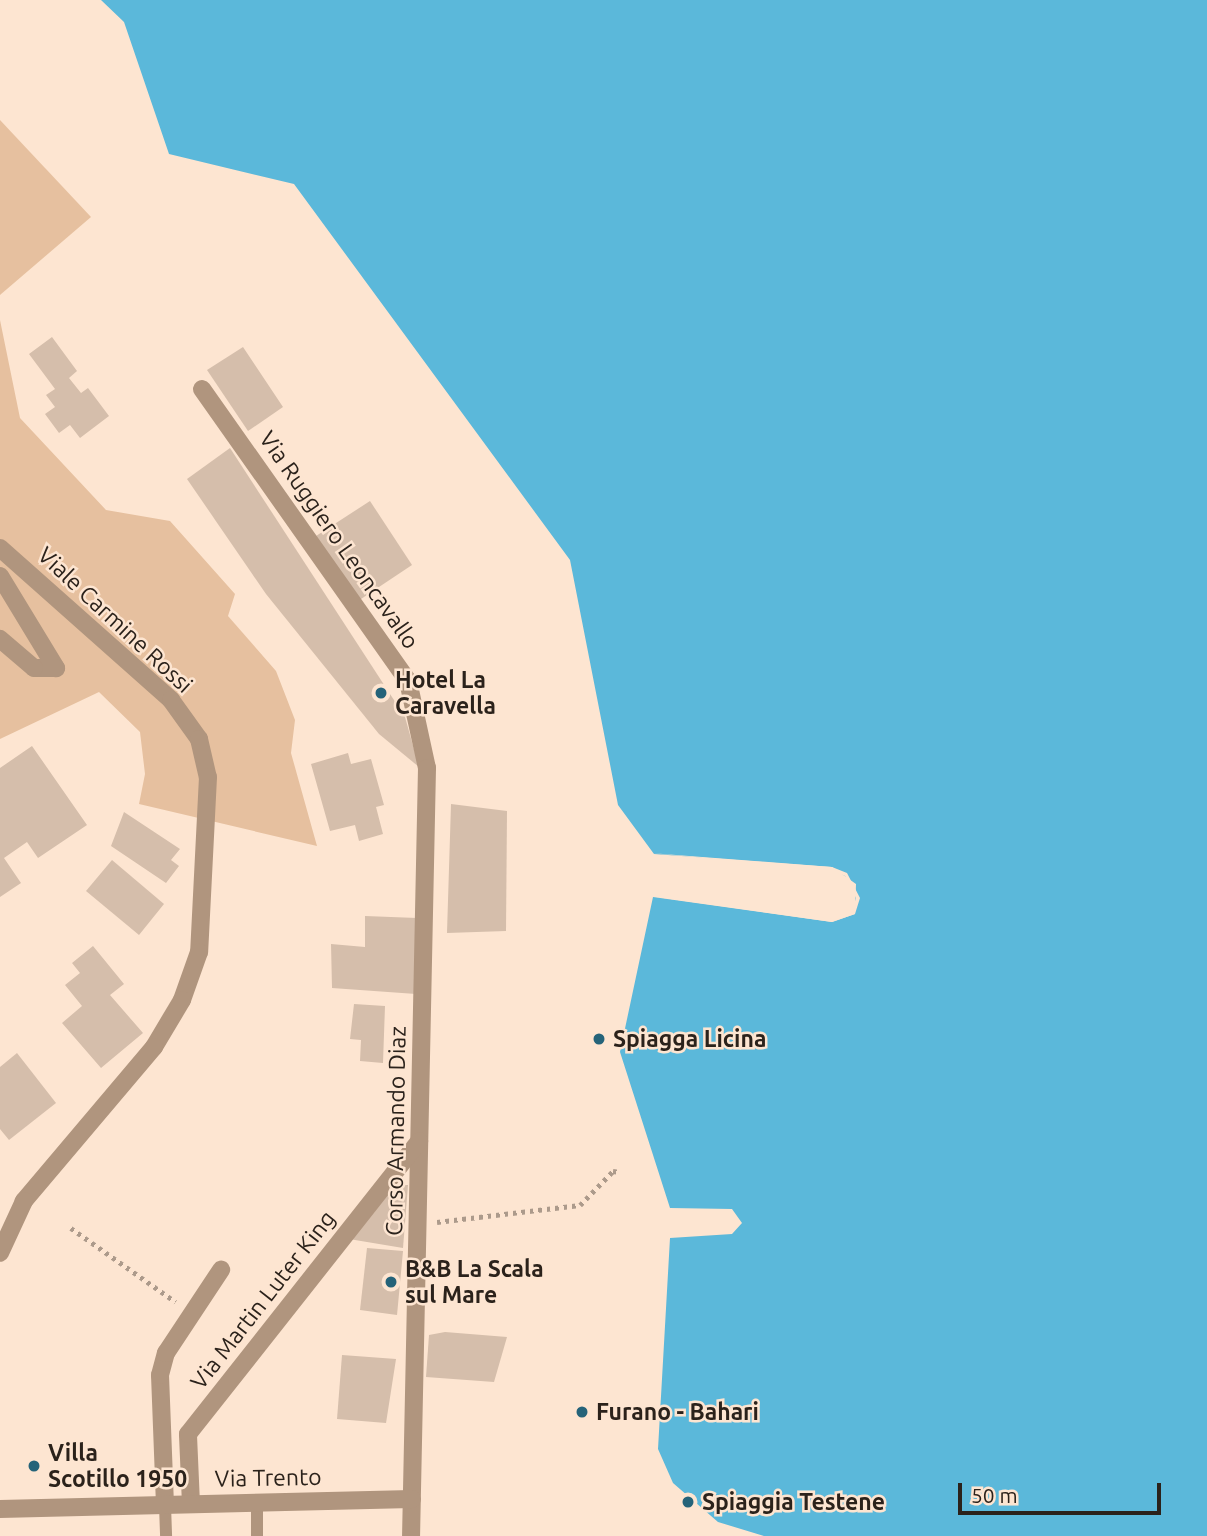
<!DOCTYPE html>
<html>
<head>
<meta charset="utf-8">
<style>
  body { margin:0 }
  #map { position:relative; width:1207px; height:1536px; overflow:hidden; background:#fde5d1; font-family:Ubuntu,sans-serif }
  div>[style] { position:absolute }
  [style*='--x'] { left:calc(var(--x)*1px); top:calc(var(--y)*1px); width:calc(var(--w)*1px); rotate:calc(var(--a)*1deg) }
  .green>* { inset:0; background:#e6c09f }
  .water>* { inset:0; background:#5bb8da }
  .pier>* { inset:0; background:#fde5d1 }
  .building>* { inset:0; background:#d5beab }
  .path>* { height:4.5px; margin-top:-2.25px; transform-origin:0; background:repeating-linear-gradient(90deg,#ac9a8b 0 3.5px,transparent 0 8.5px) }
  .lane>* { height:12px; margin:-6px; padding:0 6px; transform-origin:6px; border-radius:6px; background:#b0957e }
  .street>* { height:18px; margin:-9px; padding:0 9px; transform-origin:9px; border-radius:9px; background:#b0957e }
  .dots>* { width:19px; height:19px; translate:-50% -50%; box-sizing:border-box; border:4px solid #fde5d1; border-radius:50% }
  span { translate:-50% -50%; white-space:nowrap; text-align:center; line-height:1.15; -webkit-text-stroke:5px #fde5d1; paint-order:stroke }
  .street-label { font-size:23px; color:#2b221b }
  .poi-label { font-size:23px; color:#2b221b; font-weight:700 }
  .left { translate:0 -50%; text-align:left }
  .scale { position:absolute; left:958px; top:1483px; width:203px; height:32px; box-sizing:border-box; border:4px solid #2b221b; border-top:0; padding-left:9px; font-size:21px; line-height:24px; white-space:nowrap; color:#2b221b; -webkit-text-stroke:5px #fde5d1; paint-order:stroke }
</style>
</head>
<body>
<div id="map">
  <div class="green">
    <div style="clip-path:polygon(0 120px,91px 217px,0 295px)"></div>
    <div style="clip-path:polygon(0 320px,20px 418px,106px 510px,170px 521px,235px 594px,228px 616px,276px 671px,295px 720px,291px 753px,317px 846px,139px 804px,145px 774px,140px 732px,99px 692px,0 739px)"></div>
  </div>
  <div class="water">
    <div style="clip-path:polygon(101px 0,1207px 0,1207px 1536px,764px 1536px,718px 1522px,673px 1483px,658px 1449px,670px 1238px,732px 1234px,742px 1223px,732px 1209px,670px 1208px,620px 1052px,653px 897px,832px 922px,855px 914px,856px 884px,832px 867px,654px 854px,618px 805px,570px 560px,294px 184px,169px 154px,124px 22px)"></div>
  </div>
  <div class="pier">
    <div style="clip-path:polygon(650px 853px,832px 867px,847px 873px,860px 898px,855px 914px,832px 922px,649px 896px,832px 919px,852px 911px,856px 898px,845px 876px,831px 870px)"></div>
  </div>
  <div class="building">
    <div style="clip-path:polygon(52px 337px,77px 371px,69px 378px,81px 393px,88px 388px,109px 416px,80px 438px,70px 425px,59px 433px,45px 414px,55px 407px,46px 395px,55px 389px,29px 354px)"></div>
    <div style="clip-path:polygon(243px 347px,283px 407px,248px 431px,207px 370px)"></div>
    <div style="clip-path:polygon(230px 448px,405px 717px,419px 767px,379px 734px,266px 594px,187px 479px)"></div>
    <div style="clip-path:polygon(370px 501px,412px 565px,358px 601px,316px 536px)"></div>
    <div style="clip-path:polygon(32px 746px,87px 825px,38px 858px,27px 842px,4px 858px,21px 883px,0 897px,0 768px)"></div>
    <div style="clip-path:polygon(348px 753px,351px 764px,371px 759px,384px 805px,376px 807px,383px 834px,359px 841px,355px 825px,330px 831px,311px 764px)"></div>
    <div style="clip-path:polygon(451px 804px,507px 811px,506px 931px,447px 933px)"></div>
    <div style="clip-path:polygon(124px 812px,180px 849px,171px 860px,179px 866px,166px 883px,111px 846px)"></div>
    <div style="clip-path:polygon(112px 860px,164px 904px,139px 935px,86px 891px)"></div>
    <div style="clip-path:polygon(365px 916px,417px 918px,416px 994px,332px 988px,331px 944px,365px 947px)"></div>
    <div style="clip-path:polygon(93px 946px,124px 984px,110px 995px,143px 1033px,101px 1068px,62px 1023px,82px 1006px,65px 985px,80px 973px,72px 963px)"></div>
    <div style="clip-path:polygon(354px 1004px,385px 1006px,383px 1063px,360px 1061px,361px 1040px,350px 1039px)"></div>
    <div style="clip-path:polygon(17px 1053px,56px 1103px,9px 1140px,0 1129px,0 1067px)"></div>
    <div style="clip-path:polygon(396px 1185px,408px 1185px,403px 1248px,349px 1239px)"></div>
    <div style="clip-path:polygon(367px 1248px,403px 1251px,397px 1315px,360px 1310px)"></div>
    <div style="clip-path:polygon(445px 1332px,507px 1337px,494px 1382px,426px 1377px,429px 1335px)"></div>
    <div style="clip-path:polygon(342px 1355px,396px 1359px,386px 1423px,337px 1419px)"></div>
  </div>
  <div class="path">
    <div style="--x:437;--y:1222;--w:144;--a:-6.8"></div>
    <div style="--x:580;--y:1205;--w:47;--a:-45.9"></div>
    <div style="--x:613;--y:1171;--w:7;--a:8"></div>
    <div style="--x:71;--y:1228;--w:128;--a:35.2"></div>
  </div>
  <div class="lane">
    <div style="--x:165;--y:1505;--w:31;--a:88"></div>
    <div style="--x:257;--y:1536;--w:33;--a:-90"></div>
  </div>
  <div class="street">
    <div style="--x:202;--y:389;--w:357;--a:54.8"></div>
    <div style="--x:408;--y:681;--w:89;--a:77.7"></div>
    <div style="--x:427;--y:768;--w:768;--a:91.19"></div>
    <div style="--x:0;--y:548;--w:229;--a:41.6"></div>
    <div style="--x:171;--y:700;--w:48;--a:54.3"></div>
    <div style="--x:199;--y:739;--w:39;--a:77"></div>
    <div style="--x:208;--y:777;--w:175;--a:92.9"></div>
    <div style="--x:199;--y:952;--w:51;--a:109.5"></div>
    <div style="--x:182;--y:1000;--w:55;--a:120.8"></div>
    <div style="--x:154;--y:1047;--w:202;--a:130.2"></div>
    <div style="--x:24;--y:1201;--w:57;--a:114.8"></div>
    <div style="--x:0;--y:576;--w:108;--a:58.7"></div>
    <div style="--x:56;--y:668;--w:22;--a:180"></div>
    <div style="--x:34;--y:668;--w:45;--a:-139.5"></div>
    <div style="--x:191;--y:1504;--w:70;--a:-92.5"></div>
    <div style="--x:188;--y:1434;--w:373;--a:-51.7"></div>
    <div style="--x:165;--y:1505;--w:130;--a:-92.2"></div>
    <div style="--x:160;--y:1375;--w:23;--a:-75"></div>
    <div style="--x:166;--y:1353;--w:100;--a:-56.5"></div>
    <div style="--x:0;--y:1509;--w:412;--a:-1.4"></div>
  </div>
  <div class="dots">
    <div style="left:381px;top:693px;background:#256379"></div>
    <div style="left:599px;top:1039px;background:#256379"></div>
    <div style="left:391px;top:1282px;background:#256379"></div>
    <div style="left:582px;top:1412px;background:#256379"></div>
    <div style="left:34px;top:1466px;background:#256379"></div>
    <div style="left:688px;top:1502px;background:#256379"></div>
  </div>
  <div class="street-label">
    <span style="left:339px;top:540px;rotate:55deg">Via Ruggiero Leoncavallo</span>
    <span style="left:115px;top:620px;rotate:43deg">Viale Carmine Rossi</span>
    <span style="left:396px;top:1131px;rotate:-89deg">Corso Armando Diaz</span>
    <span style="left:263px;top:1300px;rotate:-52deg">Via Martin Luter King</span>
    <span style="left:268px;top:1478px;rotate:-1deg">Via Trento</span>
  </div>
  <div class="poi-label">
    <span class="left" style="left:395px;top:693px">Hotel La<br>Caravella</span>
    <span class="left" style="left:613px;top:1039px">Spiagga Licina</span>
    <span class="left" style="left:405px;top:1282px">B&amp;B La Scala<br>sul Mare</span>
    <span class="left" style="left:596px;top:1412px">Furano - Bahari</span>
    <span class="left" style="left:48px;top:1466px">Villa<br>Scotillo 1950</span>
    <span class="left" style="left:702px;top:1502px">Spiaggia Testene</span>
  </div>
  <div class="scale">50 m</div>
</div>
</body>
</html>
